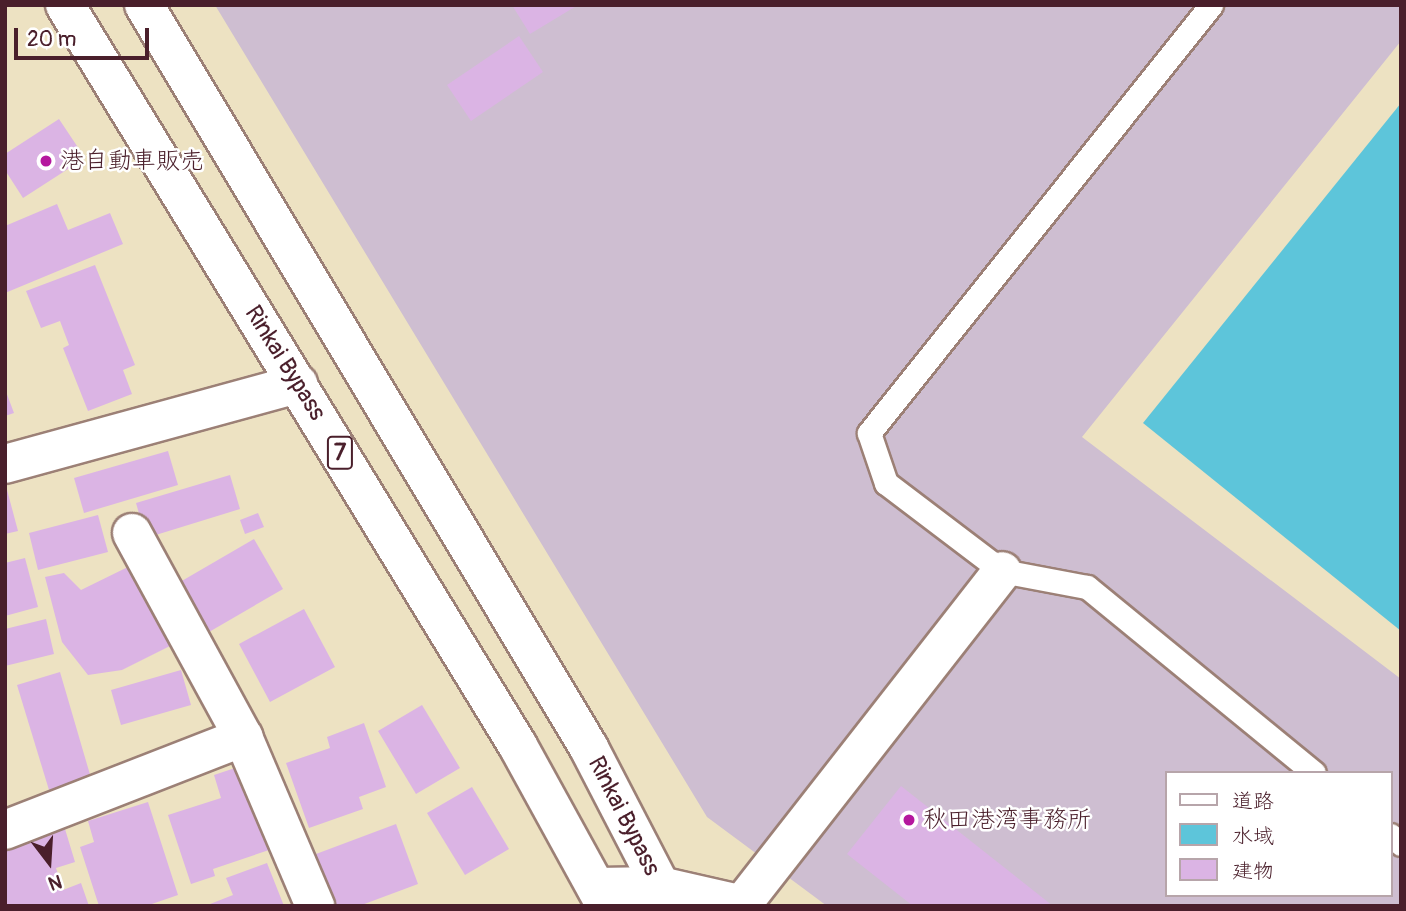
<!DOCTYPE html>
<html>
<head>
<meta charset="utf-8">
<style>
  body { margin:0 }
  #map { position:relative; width:1406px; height:911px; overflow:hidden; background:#ede2c2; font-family:Pangolin,"Klee One",sans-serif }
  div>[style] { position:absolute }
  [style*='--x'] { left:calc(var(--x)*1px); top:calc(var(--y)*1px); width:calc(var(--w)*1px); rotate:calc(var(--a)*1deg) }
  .industrial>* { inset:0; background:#cebed1 }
  .water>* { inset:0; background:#5dc5da }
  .building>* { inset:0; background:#dbb4e4 }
  .roads { filter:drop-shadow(2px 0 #9c8076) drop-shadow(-2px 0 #9c8076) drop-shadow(0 2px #9c8076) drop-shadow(0 -2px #9c8076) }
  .lane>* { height:23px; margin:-11.5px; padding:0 11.5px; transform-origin:11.5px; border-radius:11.5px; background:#fff }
  .street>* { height:38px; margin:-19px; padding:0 19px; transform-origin:19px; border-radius:19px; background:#fff }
  .secondary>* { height:38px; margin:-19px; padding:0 19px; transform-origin:19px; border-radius:19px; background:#fff }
  .highway>* { height:38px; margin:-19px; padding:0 19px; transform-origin:19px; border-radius:19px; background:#fff }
  .dots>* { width:19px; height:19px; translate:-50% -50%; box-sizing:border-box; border:4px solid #fff; border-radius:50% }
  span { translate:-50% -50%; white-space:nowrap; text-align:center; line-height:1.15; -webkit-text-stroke:5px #fff; paint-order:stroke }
  .shield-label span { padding:2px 5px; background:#fff; border:2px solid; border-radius:5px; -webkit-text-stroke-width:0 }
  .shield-label { font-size:23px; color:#4a1f2b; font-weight:700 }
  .poi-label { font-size:24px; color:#4a1f2b }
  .left { translate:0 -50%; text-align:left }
  .street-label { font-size:24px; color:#4a1f2b }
  .frame { position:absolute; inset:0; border:7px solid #4a1f2b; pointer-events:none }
  .legend { position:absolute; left:1165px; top:771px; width:228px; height:126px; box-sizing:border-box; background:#fff; border:2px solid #b7a5aa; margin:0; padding:9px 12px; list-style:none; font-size:21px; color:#4a1f2b }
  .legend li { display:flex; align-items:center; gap:14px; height:35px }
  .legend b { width:35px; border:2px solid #b7a5aa }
  .north { position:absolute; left:14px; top:827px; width:70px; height:70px; -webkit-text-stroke:5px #fff; paint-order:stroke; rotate:163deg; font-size:19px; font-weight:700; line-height:28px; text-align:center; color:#4a1f2b }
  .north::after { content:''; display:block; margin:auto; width:24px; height:32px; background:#4a1f2b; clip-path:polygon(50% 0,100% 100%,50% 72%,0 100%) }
  .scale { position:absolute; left:14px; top:28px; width:135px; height:32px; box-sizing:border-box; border:4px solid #4a1f2b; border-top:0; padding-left:9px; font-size:21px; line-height:24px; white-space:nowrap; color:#4a1f2b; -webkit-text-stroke:5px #fff; paint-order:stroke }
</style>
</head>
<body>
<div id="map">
  <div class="industrial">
    <div style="clip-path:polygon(evenodd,215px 5px,1401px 5px,1401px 41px,1082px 437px,1401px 679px,1401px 906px,827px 906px,707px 817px,215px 5px,1166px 773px,1390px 773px,1390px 895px,1166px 895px,1166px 773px)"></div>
  </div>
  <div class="water">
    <div style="clip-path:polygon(1401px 103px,1401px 631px,1143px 423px)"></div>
  </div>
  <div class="building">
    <div style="clip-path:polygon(512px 5px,578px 5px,530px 34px)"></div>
    <div style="clip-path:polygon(519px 36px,543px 72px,471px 121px,447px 85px)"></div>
    <div style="clip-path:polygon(59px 119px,85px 158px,23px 198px,5px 170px,5px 154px)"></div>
    <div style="clip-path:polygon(57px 204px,68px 230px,110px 213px,123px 244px,5px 293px,5px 226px)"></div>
    <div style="clip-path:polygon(95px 265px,135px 365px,123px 370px,132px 394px,88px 411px,63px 348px,69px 345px,60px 321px,41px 328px,26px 291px)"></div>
    <div style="clip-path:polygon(5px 389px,14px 413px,5px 416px)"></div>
    <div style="clip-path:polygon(168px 451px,178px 485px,84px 513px,74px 478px)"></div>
    <div style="clip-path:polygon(230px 475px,240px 509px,146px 538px,136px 503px)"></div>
    <div style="clip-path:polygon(6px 486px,18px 531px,5px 534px,5px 487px)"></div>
    <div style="clip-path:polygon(258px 513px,264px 527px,245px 534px,240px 520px)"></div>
    <div style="clip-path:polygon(98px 515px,108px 552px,38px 570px,29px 533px)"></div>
    <div style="clip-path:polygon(254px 539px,283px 589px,209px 632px,180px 582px)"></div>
    <div style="clip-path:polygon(25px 558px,38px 607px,5px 616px,5px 563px)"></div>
    <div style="clip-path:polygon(134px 564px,174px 644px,122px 670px,88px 675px,62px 642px,45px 577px,64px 573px,81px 590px)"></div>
    <div style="clip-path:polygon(304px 609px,335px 667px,270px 702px,239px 644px)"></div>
    <div style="clip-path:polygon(46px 619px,54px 654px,5px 666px,5px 629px)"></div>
    <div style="clip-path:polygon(181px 670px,191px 705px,121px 725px,111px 690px)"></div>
    <div style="clip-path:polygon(60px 672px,91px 778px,49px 790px,17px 685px)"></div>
    <div style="clip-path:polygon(422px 705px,460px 768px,416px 794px,378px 731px)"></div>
    <div style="clip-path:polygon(364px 723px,386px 787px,359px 797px,363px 809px,309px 828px,286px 763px,330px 748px,327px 737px)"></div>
    <div style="clip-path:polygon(244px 765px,272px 849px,213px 869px,215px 876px,191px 884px,168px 815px,221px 798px,214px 775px)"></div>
    <div style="clip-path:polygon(901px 786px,1053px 906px,913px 906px,847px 854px)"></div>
    <div style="clip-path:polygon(472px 787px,509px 849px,465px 875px,427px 813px)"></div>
    <div style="clip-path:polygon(148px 802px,178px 895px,146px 906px,99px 906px,80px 847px,94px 842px,88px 821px)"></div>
    <div style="clip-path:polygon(396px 824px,418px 884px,359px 906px,335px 906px,316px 854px)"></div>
    <div style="clip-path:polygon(65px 829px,75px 862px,56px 868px,63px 890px,81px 883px,89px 906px,5px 906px,5px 849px)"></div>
    <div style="clip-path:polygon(267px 863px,284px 906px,205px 906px,233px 895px,226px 878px)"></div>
  </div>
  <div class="roads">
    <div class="lane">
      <div style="--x:1211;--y:5;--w:548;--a:128.63"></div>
      <div style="--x:869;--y:433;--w:53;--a:71.2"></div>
      <div style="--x:886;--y:483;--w:146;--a:37.2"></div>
      <div style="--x:1002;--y:571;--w:86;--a:10.7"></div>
      <div style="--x:1087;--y:587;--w:293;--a:39.3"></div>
      <div style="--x:1390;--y:835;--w:14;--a:39"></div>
    </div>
    <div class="street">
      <div style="--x:5;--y:464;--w:304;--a:-15.3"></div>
      <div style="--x:132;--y:533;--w:232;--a:61.4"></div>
      <div style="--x:243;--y:737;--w:184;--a:66.9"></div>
      <div style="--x:5;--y:830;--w:256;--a:-21.3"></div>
    </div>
    <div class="secondary">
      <div style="--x:596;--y:887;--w:64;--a:-0.9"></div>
      <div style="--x:660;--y:886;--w:89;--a:12.9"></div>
      <div style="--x:743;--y:903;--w:421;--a:-52"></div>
    </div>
    <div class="highway">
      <div style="--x:65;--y:5;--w:868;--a:58.56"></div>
      <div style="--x:518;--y:746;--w:183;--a:61.2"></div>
      <div style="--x:144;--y:5;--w:866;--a:59.08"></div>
      <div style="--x:589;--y:748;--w:178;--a:62.6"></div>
    </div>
  </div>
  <div class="dots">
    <div style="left:46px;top:161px;background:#b5179e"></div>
    <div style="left:909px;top:820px;background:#b5179e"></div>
  </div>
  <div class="shield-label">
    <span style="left:340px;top:453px">7</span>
  </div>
  <div class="poi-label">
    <span class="left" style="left:60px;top:161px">港自動車販売</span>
    <span class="left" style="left:923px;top:820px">秋田港湾事務所</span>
  </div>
  <div class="street-label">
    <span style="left:285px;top:363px;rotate:58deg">Rinkai Bypass</span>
    <span style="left:624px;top:816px;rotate:63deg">Rinkai Bypass</span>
  </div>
  <div class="frame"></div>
  <ul class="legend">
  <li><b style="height:9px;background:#fff"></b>道路</li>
  <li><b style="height:19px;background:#5dc5da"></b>水域</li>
  <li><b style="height:19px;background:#dbb4e4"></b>建物</li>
  </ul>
  <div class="north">N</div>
  <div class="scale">20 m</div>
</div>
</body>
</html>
